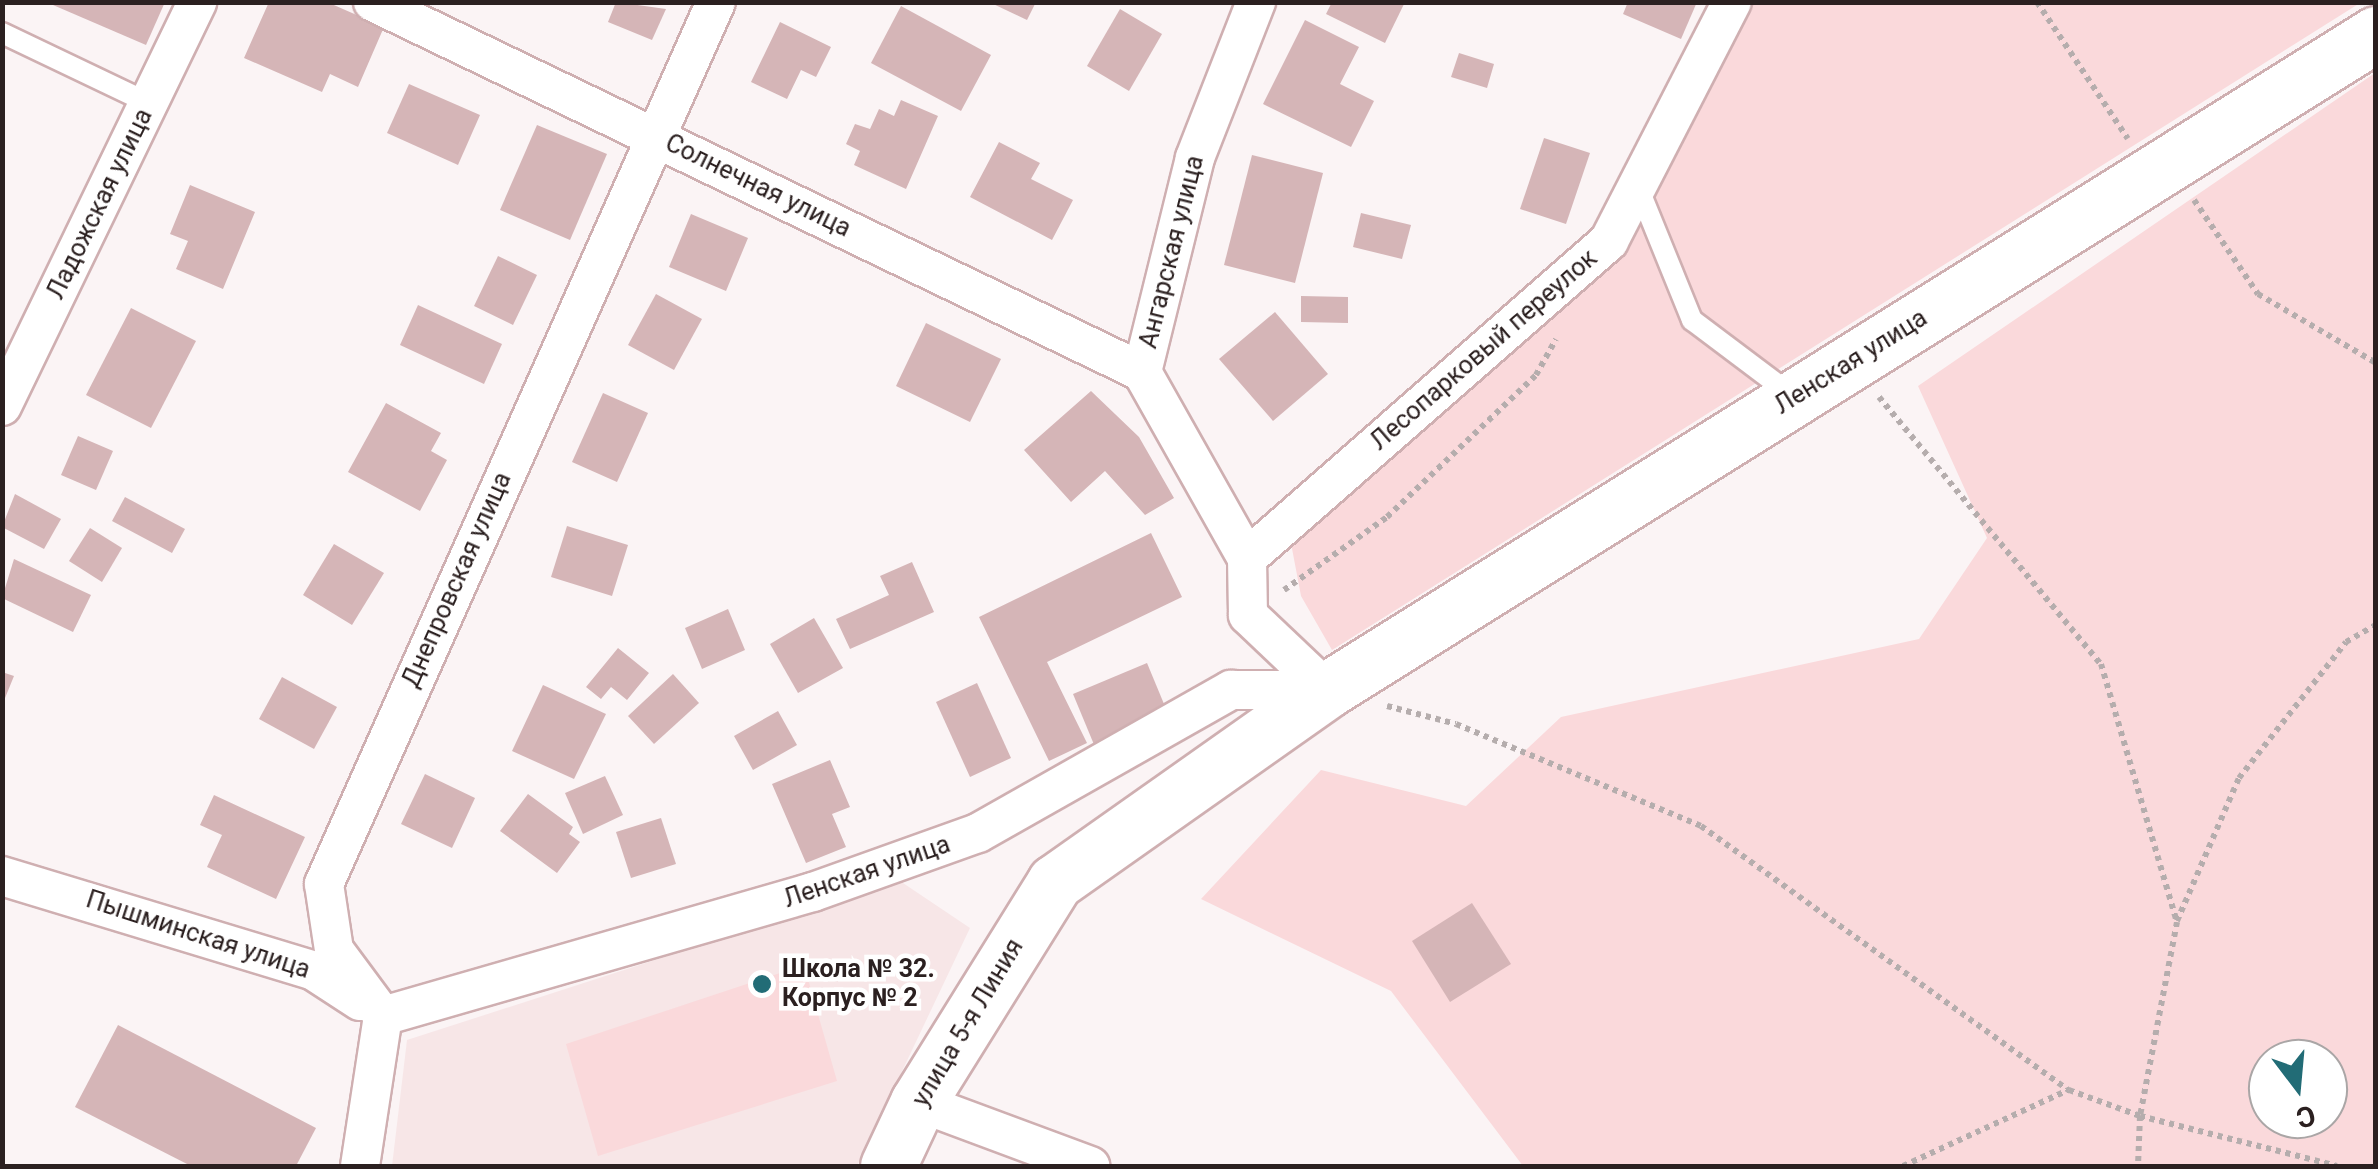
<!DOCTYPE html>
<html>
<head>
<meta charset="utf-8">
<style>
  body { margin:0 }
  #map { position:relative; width:2378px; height:1169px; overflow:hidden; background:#fbf4f5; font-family:Roboto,sans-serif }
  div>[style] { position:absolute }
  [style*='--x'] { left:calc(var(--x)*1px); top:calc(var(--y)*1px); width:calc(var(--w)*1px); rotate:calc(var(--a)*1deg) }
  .built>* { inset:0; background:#f7e6e7 }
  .green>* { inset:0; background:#fad9db }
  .building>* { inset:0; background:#d5b5b7 }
  .path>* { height:6px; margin-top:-3px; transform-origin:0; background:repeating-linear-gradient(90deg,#b5adad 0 5px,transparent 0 10px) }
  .roads { filter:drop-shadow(2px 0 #cfafb1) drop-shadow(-2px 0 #cfafb1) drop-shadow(0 2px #cfafb1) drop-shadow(0 -2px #cfafb1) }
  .lane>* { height:20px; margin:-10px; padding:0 10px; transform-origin:10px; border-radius:10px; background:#fff }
  .street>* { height:38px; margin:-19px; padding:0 19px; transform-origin:19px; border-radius:19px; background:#fff }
  .secondary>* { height:55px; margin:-27.5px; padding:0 27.5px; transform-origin:27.5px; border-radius:27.5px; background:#fff }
  .dots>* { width:28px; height:28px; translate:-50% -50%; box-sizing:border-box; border:5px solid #fff; border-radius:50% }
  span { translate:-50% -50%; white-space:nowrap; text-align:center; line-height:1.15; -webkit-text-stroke:9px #fff; paint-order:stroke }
  .street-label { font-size:25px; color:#2b2020 }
  .poi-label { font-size:25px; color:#2b2020; font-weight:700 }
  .left { translate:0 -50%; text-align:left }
  .frame { position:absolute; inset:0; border:5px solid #2b2020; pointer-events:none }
  .north { position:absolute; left:2248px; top:1039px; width:100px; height:100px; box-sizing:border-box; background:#fff; border:2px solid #aaa6a6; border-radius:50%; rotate:164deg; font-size:28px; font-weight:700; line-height:40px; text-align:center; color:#2b2020 }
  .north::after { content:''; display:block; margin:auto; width:35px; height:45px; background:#226c76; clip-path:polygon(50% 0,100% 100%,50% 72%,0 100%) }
</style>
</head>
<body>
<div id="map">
  <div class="built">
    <div style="clip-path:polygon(900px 881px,970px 928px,857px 1166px,392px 1166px,407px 1040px)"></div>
  </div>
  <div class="green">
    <div style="clip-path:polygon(1753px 3px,2360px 3px,1332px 650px,1301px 596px,1290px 538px,1626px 235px)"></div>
    <div style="clip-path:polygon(evenodd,2375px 73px,2375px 1166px,1523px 1166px,1391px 991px,1201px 899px,1321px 770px,1466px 806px,1561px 717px,1919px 639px,1987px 538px,1918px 386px,2375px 73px,2268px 1059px,2328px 1059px,2328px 1119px,2268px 1119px,2268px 1059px)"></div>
    <div style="clip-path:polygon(804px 965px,837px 1081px,598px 1156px,566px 1044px)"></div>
  </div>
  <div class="building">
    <div style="clip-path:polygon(46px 2px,165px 2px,146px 45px)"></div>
    <div style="clip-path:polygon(269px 2px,327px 2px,384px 27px,358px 87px,330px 74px,322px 92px,244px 58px)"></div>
    <div style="clip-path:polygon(616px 2px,666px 9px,652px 40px,608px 22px)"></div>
    <div style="clip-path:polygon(989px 2px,1036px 2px,1027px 20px)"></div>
    <div style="clip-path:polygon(1332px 2px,1405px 2px,1385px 43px,1326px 14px)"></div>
    <div style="clip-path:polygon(1628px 2px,1697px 2px,1681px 39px,1623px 14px)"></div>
    <div style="clip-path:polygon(901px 6px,991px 55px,961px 111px,871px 63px)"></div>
    <div style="clip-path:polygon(1120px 9px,1162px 34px,1129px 91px,1087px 66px)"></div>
    <div style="clip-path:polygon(1305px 20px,1359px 47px,1340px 84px,1374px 101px,1351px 147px,1263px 104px)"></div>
    <div style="clip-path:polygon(780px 22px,831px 47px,816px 77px,801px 70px,787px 99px,751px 82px)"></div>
    <div style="clip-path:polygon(1459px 53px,1494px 64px,1487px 88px,1451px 77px)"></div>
    <div style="clip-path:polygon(409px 84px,480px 115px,458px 165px,387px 133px)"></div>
    <div style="clip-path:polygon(901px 100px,938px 116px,906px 189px,854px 165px,860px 151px,846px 144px,855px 124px,870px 129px,879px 109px,894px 116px)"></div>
    <div style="clip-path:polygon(537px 125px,607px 154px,570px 240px,500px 210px)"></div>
    <div style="clip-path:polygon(1544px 138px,1590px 153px,1566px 224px,1520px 209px)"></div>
    <div style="clip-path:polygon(999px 142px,1040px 163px,1031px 179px,1073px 200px,1052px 240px,970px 197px)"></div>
    <div style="clip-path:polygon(1252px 155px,1323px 173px,1295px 283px,1224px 265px)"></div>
    <div style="clip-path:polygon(190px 185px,255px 212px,223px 289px,176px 269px,188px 241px,170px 234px)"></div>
    <div style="clip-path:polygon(1361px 213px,1411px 225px,1402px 259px,1353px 247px)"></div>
    <div style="clip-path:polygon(691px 214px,748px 238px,726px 291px,669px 267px)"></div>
    <div style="clip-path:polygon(498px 256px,537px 275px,513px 325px,474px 306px)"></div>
    <div style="clip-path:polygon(656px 294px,702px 319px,674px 370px,628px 345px)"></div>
    <div style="clip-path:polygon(1301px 296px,1348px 297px,1348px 323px,1301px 322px)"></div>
    <div style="clip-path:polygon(418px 305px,502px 344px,484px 384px,400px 345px)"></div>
    <div style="clip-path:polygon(131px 308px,196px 341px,151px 428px,86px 395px)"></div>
    <div style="clip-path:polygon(1275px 312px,1328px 374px,1273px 421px,1219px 359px)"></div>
    <div style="clip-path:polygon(926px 323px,1001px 359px,970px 422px,896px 386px)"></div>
    <div style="clip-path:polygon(1091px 391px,1139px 437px,1174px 498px,1145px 515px,1105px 471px,1071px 502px,1024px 450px)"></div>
    <div style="clip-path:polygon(603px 393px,648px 413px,617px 482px,572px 462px)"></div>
    <div style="clip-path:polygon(386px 403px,441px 433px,431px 451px,447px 460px,420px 511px,348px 472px)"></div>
    <div style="clip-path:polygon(78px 436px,113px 451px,96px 490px,61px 475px)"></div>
    <div style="clip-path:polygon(15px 494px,61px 519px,44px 549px,2px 527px)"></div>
    <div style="clip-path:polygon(125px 497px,185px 529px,172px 553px,112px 521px)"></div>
    <div style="clip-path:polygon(567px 526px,628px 545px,612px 596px,551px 577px)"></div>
    <div style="clip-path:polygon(90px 528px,122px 548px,102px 582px,69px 561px)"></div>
    <div style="clip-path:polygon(1151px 533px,1182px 597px,1047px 662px,1087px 743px,1049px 761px,979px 617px)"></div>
    <div style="clip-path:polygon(334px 544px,384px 573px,352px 625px,303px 595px)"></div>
    <div style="clip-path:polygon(14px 559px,91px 595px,73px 632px,2px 598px)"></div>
    <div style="clip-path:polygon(912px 562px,934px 612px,850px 649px,836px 619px,889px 595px,880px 576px)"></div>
    <div style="clip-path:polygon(728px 609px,745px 650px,702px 669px,685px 628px)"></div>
    <div style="clip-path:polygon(814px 618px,843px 668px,798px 693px,770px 644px)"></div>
    <div style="clip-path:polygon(618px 648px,649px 673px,627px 700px,611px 687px,601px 699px,586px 687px)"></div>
    <div style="clip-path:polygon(1147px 663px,1169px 716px,1095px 747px,1073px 694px)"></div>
    <div style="clip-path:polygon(2px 672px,14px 676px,3px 703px,2px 703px)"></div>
    <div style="clip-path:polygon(673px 674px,699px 703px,654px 744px,628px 716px)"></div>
    <div style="clip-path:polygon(282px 677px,337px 707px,314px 749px,259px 719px)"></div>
    <div style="clip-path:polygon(977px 683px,1011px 758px,970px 777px,936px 702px)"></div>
    <div style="clip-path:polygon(543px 685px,606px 714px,574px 779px,512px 751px)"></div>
    <div style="clip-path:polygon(778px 711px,797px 745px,753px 770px,734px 736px)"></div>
    <div style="clip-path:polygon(830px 760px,850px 807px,832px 814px,846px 847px,806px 863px,772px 784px)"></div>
    <div style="clip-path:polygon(425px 774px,475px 798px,452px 848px,401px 824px)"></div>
    <div style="clip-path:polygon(605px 776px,623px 815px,583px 834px,565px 793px)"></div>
    <div style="clip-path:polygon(528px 794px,573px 827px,569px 834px,580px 842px,557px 873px,500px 831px)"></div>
    <div style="clip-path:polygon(214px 795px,305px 837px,276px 899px,207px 867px,222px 835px,200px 825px)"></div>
    <div style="clip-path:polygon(661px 818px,676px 864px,631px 878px,616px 832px)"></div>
    <div style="clip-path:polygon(1472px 903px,1511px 964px,1450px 1002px,1412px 941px)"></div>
    <div style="clip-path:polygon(118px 1025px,316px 1128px,296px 1166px,191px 1166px,75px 1107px)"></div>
  </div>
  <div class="path">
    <div style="--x:2037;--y:2;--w:164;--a:56.4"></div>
    <div style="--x:2194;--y:200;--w:114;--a:55.8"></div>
    <div style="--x:2258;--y:294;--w:137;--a:30.3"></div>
    <div style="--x:1879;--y:397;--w:347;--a:50.3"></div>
    <div style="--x:2101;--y:664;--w:269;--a:73.6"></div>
    <div style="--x:2177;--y:922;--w:197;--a:100.8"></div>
    <div style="--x:2140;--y:1116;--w:50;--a:92.3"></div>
    <div style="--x:1284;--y:590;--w:126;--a:-35.3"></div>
    <div style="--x:1387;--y:517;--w:206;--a:-43.6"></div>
    <div style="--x:1536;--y:375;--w:41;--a:-60.9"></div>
    <div style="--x:1387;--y:706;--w:71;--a:14.6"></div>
    <div style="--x:1456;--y:724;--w:265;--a:22.6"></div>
    <div style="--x:1701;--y:826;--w:453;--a:35.7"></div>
    <div style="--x:2069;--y:1090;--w:76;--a:20.1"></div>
    <div style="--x:2140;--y:1116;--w:203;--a:14.2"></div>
    <div style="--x:2177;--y:921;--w:156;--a:-66.6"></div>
    <div style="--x:2239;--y:778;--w:173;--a:-51.8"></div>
    <div style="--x:2346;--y:642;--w:34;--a:-30"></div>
    <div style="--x:1903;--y:1166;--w:182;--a:-24.7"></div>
  </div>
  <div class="roads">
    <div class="lane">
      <div style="--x:2;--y:33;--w:163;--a:25.5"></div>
      <div style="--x:1638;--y:187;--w:144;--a:67.9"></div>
      <div style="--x:1692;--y:320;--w:126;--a:37"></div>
    </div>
    <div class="street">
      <div style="--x:373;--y:2;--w:853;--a:25.69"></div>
      <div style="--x:1256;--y:2;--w:168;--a:111.4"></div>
      <div style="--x:1195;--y:158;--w:220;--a:103.9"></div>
      <div style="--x:1142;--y:372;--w:214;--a:60.6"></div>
      <div style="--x:1247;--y:558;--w:57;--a:89"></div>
      <div style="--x:1248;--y:615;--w:109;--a:43.5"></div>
      <div style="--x:2;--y:406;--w:449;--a:-64.2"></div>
      <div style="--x:1247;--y:558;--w:481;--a:-41.2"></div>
      <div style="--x:1609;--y:241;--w:269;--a:-62.8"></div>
      <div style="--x:2;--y:876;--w:326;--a:16.9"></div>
      <div style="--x:314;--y:971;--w:55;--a:33.1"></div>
      <div style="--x:383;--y:1016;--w:448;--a:-16.1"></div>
      <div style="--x:813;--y:892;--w:175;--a:-19.7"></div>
      <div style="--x:978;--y:833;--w:291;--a:-29.5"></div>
      <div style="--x:1231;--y:690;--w:96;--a:0"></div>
      <div style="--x:918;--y:1102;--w:184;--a:20.4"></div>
      <div style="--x:360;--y:1166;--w:152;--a:-81.3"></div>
      <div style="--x:383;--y:1016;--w:82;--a:-126.6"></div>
      <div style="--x:334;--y:950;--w:67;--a:-98.6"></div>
      <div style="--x:324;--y:884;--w:965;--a:-66.04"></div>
    </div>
    <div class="secondary">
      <div style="--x:888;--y:1166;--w:71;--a:-64.9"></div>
      <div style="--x:918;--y:1102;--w:259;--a:-58.1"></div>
      <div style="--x:1055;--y:882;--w:333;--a:-35.2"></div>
      <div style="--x:1327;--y:690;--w:1237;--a:-32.02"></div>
    </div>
  </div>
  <div class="dots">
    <div style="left:762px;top:984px;background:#226c76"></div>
  </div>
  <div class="street-label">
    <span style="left:758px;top:186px;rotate:26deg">Солнечная улица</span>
    <span style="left:100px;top:204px;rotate:-64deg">Ладожская улица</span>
    <span style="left:1172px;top:252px;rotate:-76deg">Ангарская улица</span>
    <span style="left:1484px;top:350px;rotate:-41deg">Лесопарковый переулок</span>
    <span style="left:1851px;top:362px;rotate:-32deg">Ленская улица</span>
    <span style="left:457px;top:580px;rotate:-66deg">Днепровская улица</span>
    <span style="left:867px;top:872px;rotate:-19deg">Ленская улица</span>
    <span style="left:198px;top:935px;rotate:18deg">Пышминская улица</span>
    <span style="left:968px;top:1023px;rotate:-59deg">улица 5-я Линия</span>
  </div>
  <div class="poi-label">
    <span class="left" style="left:782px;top:984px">Школа № 32.<br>Корпус № 2</span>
  </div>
  <div class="frame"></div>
  <div class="north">С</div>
</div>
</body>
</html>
